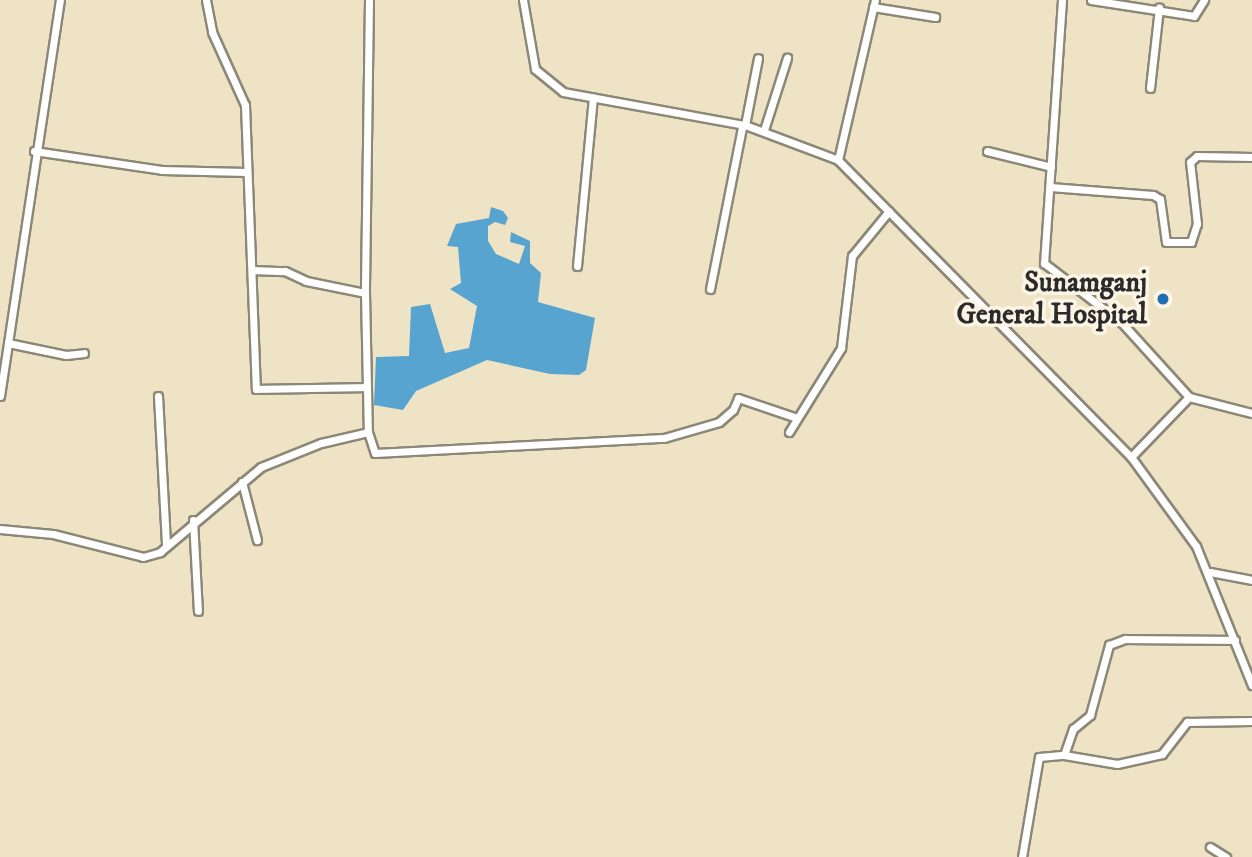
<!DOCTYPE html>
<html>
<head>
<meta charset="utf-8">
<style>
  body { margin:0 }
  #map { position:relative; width:1252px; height:857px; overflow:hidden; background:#eee4c5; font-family:"IM FELL DW Pica",serif }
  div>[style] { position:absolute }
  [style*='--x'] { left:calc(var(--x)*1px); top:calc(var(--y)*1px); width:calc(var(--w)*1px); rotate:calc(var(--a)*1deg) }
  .water>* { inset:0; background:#57a4d0 }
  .roads { filter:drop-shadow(2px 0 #8c8878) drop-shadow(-2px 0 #8c8878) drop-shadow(0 2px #8c8878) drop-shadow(0 -2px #8c8878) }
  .minor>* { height:7px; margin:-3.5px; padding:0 3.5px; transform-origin:3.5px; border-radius:3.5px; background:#fff }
  .dots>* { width:19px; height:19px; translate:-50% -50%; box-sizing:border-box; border:4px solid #fcf5e5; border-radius:50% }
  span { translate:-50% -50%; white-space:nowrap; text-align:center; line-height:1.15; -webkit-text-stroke:7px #fcf5e5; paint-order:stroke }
  .poi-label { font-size:28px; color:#2b2b2b; font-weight:700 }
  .right { translate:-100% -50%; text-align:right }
</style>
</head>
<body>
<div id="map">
  <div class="water">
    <div style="clip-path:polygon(491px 207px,503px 211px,508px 218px,505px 225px,495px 222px,488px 226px,488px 241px,496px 254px,519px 264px,525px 246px,510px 242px,511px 232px,530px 241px,530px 263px,541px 273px,538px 302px,595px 318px,586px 370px,579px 375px,550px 374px,487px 360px,416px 391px,403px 410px,374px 405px,376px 357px,409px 356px,411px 307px,430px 304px,445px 353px,469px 348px,477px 306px,450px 289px,461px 283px,458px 247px,447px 246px,456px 224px,489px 218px)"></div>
  </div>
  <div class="roads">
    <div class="minor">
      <div style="--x:206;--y:0;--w:33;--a:79"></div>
      <div style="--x:212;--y:32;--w:80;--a:65.7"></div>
      <div style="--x:245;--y:105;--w:284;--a:87.8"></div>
      <div style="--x:256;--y:389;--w:111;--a:-1"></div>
      <div style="--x:369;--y:0;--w:293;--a:90.8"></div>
      <div style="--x:365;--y:293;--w:139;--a:88.8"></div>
      <div style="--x:368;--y:432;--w:22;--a:72"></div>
      <div style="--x:375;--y:453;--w:289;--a:-3"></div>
      <div style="--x:664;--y:438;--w:57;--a:-16.2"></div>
      <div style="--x:719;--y:422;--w:18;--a:-41"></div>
      <div style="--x:733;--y:410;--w:13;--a:-67"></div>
      <div style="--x:738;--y:398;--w:62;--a:18.7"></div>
      <div style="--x:523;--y:0;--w:70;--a:80.1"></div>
      <div style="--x:535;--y:69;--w:36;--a:39"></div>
      <div style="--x:563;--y:92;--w:185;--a:10.3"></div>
      <div style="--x:745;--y:125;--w:99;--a:20.6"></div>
      <div style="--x:838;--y:160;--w:417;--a:45.4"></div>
      <div style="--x:1131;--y:457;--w:110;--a:53.9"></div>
      <div style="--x:1196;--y:546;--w:150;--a:68.1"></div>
      <div style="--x:1062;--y:0;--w:264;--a:93.9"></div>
      <div style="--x:1044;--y:263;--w:98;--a:37.6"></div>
      <div style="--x:1122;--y:323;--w:100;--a:47.8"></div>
      <div style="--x:1189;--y:397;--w:65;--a:14.3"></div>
      <div style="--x:1091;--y:0;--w:104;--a:8.8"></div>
      <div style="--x:1194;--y:16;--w:19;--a:-58"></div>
      <div style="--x:873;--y:7;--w:63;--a:9.2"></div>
      <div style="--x:1150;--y:88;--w:81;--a:-83.6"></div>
      <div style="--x:745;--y:125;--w:68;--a:-79"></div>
      <div style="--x:764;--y:130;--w:76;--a:-72.3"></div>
      <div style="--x:34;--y:151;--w:129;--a:8.4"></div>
      <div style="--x:162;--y:170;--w:84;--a:1.4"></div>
      <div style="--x:987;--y:151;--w:66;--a:14"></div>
      <div style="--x:838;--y:160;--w:164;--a:-77"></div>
      <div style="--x:1050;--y:187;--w:103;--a:4.4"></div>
      <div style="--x:1153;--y:195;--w:8;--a:30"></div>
      <div style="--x:1160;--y:199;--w:43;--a:82.1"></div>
      <div style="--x:1166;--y:242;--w:25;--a:0"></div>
      <div style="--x:1191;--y:242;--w:19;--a:-72"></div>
      <div style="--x:1197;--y:224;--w:62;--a:-96.4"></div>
      <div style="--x:1190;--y:162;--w:9;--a:-41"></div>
      <div style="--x:1197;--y:156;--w:55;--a:1"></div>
      <div style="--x:577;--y:266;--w:169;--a:-84.6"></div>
      <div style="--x:252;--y:270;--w:33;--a:2"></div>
      <div style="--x:285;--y:271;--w:23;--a:25"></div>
      <div style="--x:306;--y:281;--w:60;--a:11.5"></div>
      <div style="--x:710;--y:289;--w:165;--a:-78.8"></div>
      <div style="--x:8;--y:343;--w:59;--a:11.7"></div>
      <div style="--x:66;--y:355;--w:18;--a:-6"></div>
      <div style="--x:0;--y:396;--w:401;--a:-81.4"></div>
      <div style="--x:158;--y:396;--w:150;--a:86.9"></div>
      <div style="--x:789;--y:432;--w:99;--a:-58.2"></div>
      <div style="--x:841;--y:348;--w:93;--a:-83.2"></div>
      <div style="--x:852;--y:256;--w:58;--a:-50.6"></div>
      <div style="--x:1131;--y:457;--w:83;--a:-46"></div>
      <div style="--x:242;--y:482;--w:60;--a:75.5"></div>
      <div style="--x:193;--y:520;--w:91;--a:86.9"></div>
      <div style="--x:0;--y:529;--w:53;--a:5.4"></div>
      <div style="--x:53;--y:534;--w:93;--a:14.3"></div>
      <div style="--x:143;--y:557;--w:18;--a:-16"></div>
      <div style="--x:160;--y:552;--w:132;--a:-40.1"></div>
      <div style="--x:261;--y:467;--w:65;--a:-21.8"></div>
      <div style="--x:321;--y:443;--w:48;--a:-13.2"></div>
      <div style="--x:1210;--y:572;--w:43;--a:10.8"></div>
      <div style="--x:1064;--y:755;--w:54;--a:9.6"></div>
      <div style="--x:1117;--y:764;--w:46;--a:-12.5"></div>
      <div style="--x:1162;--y:754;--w:41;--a:-52"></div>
      <div style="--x:1187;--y:722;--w:65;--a:-0.9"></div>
      <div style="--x:1210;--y:847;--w:19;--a:32"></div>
      <div style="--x:1022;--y:857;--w:101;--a:-80.4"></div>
      <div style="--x:1039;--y:757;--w:25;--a:-5"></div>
      <div style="--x:1064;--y:755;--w:28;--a:-71"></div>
      <div style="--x:1073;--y:729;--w:22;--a:-39"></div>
      <div style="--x:1090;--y:715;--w:73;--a:-74.8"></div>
      <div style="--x:1109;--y:645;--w:17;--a:-21"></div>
      <div style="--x:1125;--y:639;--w:110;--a:0.5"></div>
    </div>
  </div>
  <div class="dots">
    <div style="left:1163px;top:299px;background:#1f6fb2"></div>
  </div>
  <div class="poi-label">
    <span class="right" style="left:1147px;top:299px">Sunamganj<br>General Hospital</span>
  </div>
</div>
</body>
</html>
